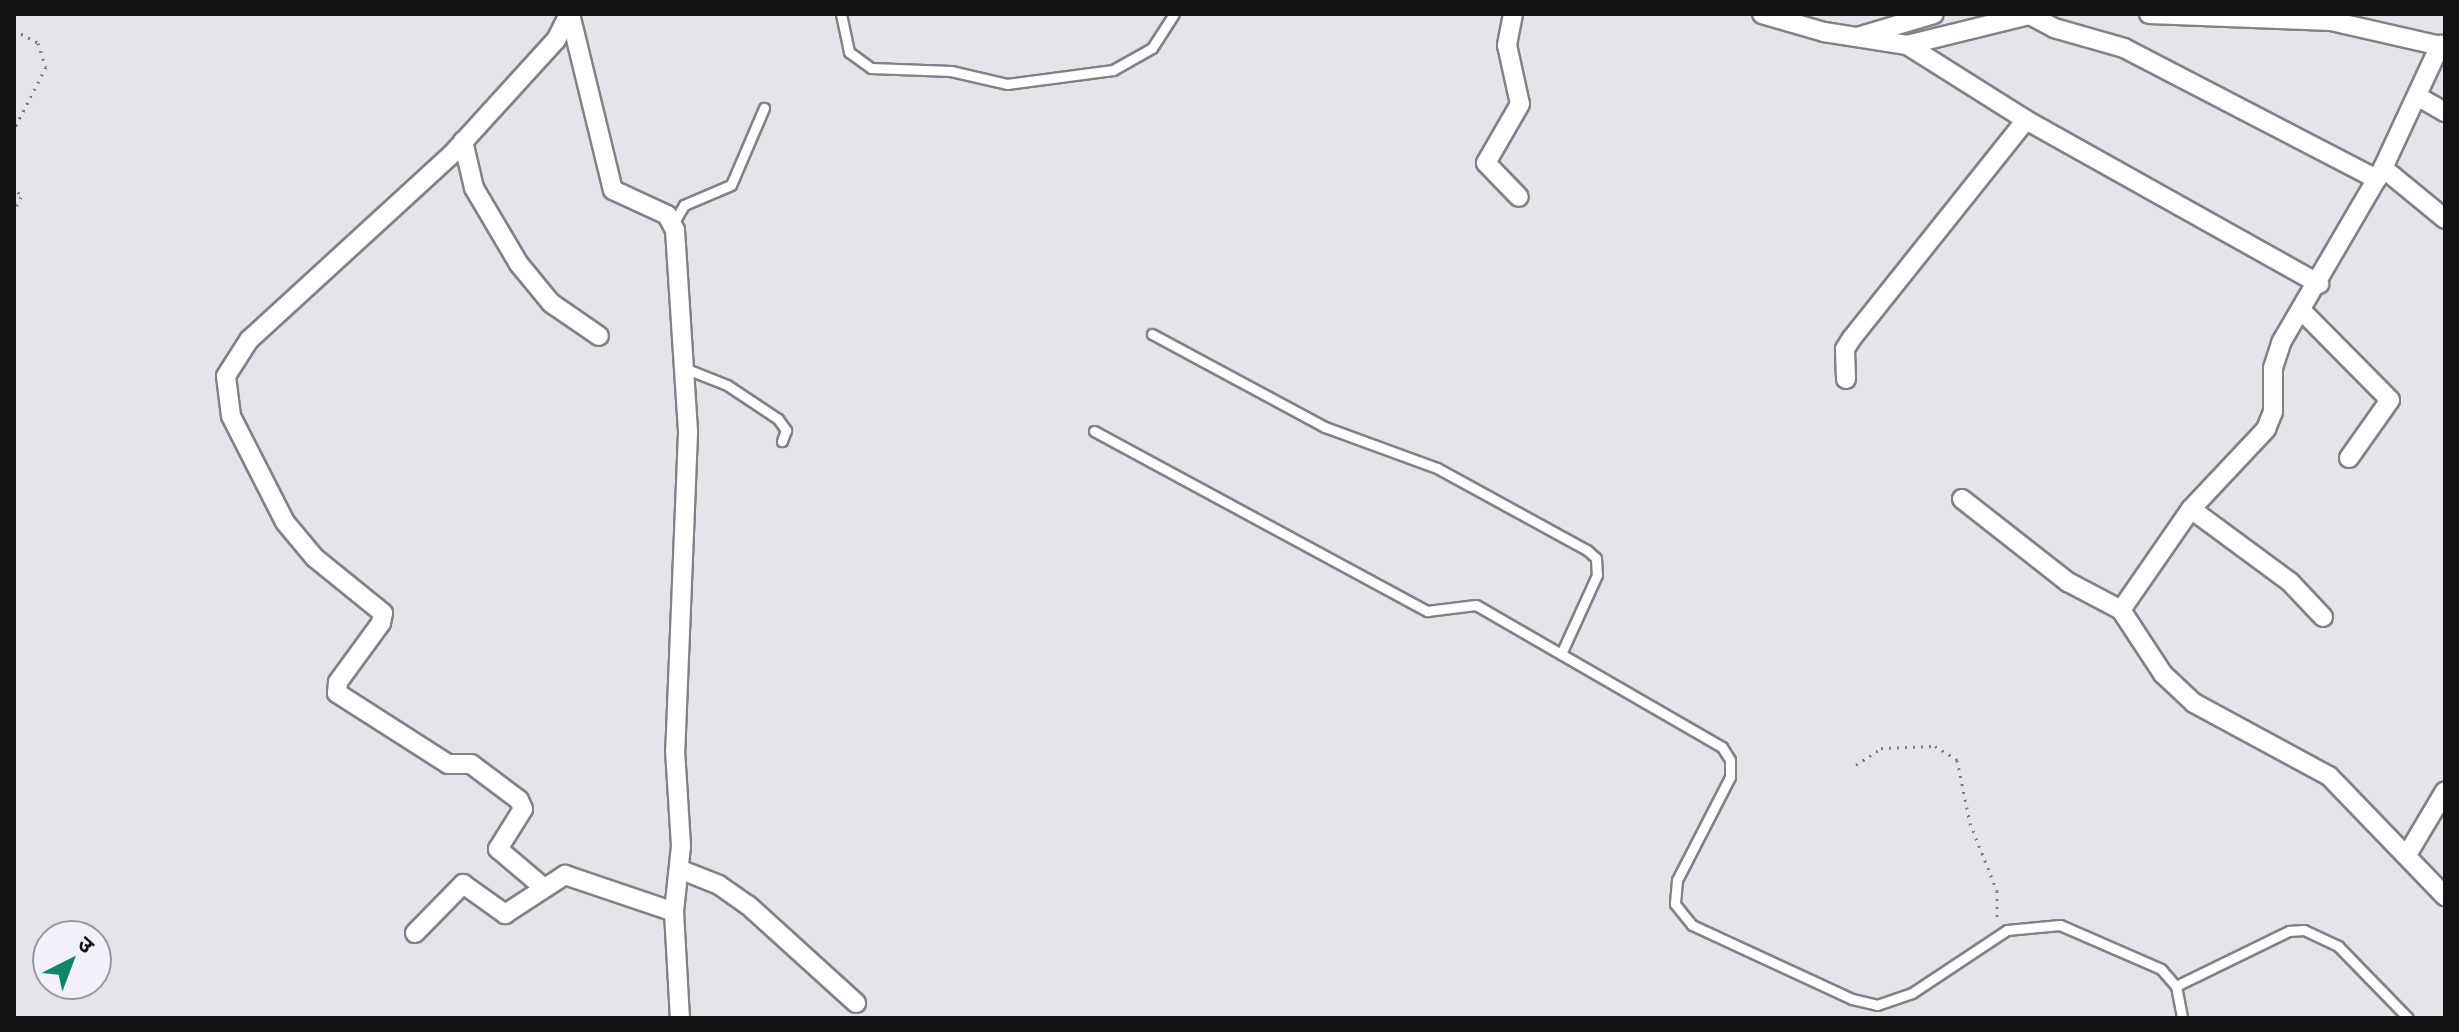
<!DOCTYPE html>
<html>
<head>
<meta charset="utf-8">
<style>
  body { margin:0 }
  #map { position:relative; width:2459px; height:1032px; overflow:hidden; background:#e6e3eb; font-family:Literata,"Noto Sans Devanagari",serif }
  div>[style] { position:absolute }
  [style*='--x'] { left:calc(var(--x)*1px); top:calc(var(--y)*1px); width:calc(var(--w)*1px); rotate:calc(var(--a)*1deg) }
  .path>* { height:3px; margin-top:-1.5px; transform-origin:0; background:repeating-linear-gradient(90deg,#7e7c81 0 2px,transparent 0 8px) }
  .roads { filter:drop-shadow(2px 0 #838087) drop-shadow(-2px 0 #838087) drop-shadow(0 2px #838087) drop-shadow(0 -2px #838087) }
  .lane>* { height:9px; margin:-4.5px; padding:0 4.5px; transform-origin:4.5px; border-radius:4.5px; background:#fff }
  .street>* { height:18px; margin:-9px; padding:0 9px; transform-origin:9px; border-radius:9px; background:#fff }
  span { translate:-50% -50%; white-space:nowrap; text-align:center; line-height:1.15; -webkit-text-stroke:6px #f4f0f9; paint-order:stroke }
  .frame { position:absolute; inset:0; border:16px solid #131214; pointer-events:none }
  .north { position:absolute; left:32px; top:920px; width:80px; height:80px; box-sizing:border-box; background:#f4f0f9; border:2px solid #9a979d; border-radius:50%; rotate:42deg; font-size:22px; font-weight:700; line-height:32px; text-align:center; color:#131214 }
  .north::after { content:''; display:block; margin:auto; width:28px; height:36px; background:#0e8667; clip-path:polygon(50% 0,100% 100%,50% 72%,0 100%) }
</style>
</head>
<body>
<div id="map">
  <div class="path">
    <div style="--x:14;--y:30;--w:27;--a:28"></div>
    <div style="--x:38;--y:43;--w:25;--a:72"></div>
    <div style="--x:46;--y:67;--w:70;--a:117.3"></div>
    <div style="--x:14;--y:185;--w:14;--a:60"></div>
    <div style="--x:21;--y:197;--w:16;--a:117"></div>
    <div style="--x:1856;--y:765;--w:30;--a:-34"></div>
    <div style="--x:1881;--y:748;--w:54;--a:-2.1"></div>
    <div style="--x:1935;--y:746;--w:26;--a:32"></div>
    <div style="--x:1957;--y:760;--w:64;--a:78.3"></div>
    <div style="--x:1970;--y:823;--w:73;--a:68.3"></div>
    <div style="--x:1997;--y:891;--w:29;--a:90"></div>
  </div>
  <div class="roads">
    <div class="lane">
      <div style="--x:841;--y:14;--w:39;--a:78"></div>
      <div style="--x:849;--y:52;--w:27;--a:36"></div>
      <div style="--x:871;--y:68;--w:80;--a:2.1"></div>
      <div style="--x:951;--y:71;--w:57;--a:13.1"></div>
      <div style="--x:1007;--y:84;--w:107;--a:-7.5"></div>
      <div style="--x:1113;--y:70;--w:45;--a:-29.4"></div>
      <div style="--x:1152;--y:48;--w:40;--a:-57.1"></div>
      <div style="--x:673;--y:224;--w:22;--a:-60"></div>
      <div style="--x:684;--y:205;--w:51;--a:-23.1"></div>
      <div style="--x:731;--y:185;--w:84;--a:-66.8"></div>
      <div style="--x:1152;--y:334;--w:196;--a:28.3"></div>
      <div style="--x:1325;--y:427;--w:119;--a:20.1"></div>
      <div style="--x:1437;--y:468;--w:171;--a:28.7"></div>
      <div style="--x:1587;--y:550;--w:12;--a:42"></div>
      <div style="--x:1596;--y:558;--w:17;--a:87"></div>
      <div style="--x:1597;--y:575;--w:87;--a:114.5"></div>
      <div style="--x:684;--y:368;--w:46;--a:21.6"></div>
      <div style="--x:727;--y:385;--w:61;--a:33.7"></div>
      <div style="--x:778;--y:419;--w:14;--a:54"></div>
      <div style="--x:786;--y:430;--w:12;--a:110"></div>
      <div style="--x:1094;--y:431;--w:379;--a:28.4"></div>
      <div style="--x:1427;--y:611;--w:49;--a:-7"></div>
      <div style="--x:1476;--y:605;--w:284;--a:30"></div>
      <div style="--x:1722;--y:747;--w:15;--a:58"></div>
      <div style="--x:1730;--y:760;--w:17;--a:90"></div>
      <div style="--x:1730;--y:777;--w:116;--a:117.2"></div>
      <div style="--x:1677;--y:880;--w:24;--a:95"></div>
      <div style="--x:1675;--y:904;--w:27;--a:51"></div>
      <div style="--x:1692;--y:925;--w:176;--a:24.8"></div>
      <div style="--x:1852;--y:999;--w:26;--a:13"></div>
      <div style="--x:1877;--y:1005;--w:37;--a:-19"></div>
      <div style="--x:1912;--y:993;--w:114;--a:-33.6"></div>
      <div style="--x:2007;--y:930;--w:53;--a:-5.4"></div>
      <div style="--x:2060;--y:925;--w:110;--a:23.5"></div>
      <div style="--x:2161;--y:969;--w:23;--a:49"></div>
      <div style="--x:2176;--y:986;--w:33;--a:79"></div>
      <div style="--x:2176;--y:986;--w:126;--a:-26"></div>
      <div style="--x:2289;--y:931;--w:15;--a:-4"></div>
      <div style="--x:2304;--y:930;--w:38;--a:25"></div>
      <div style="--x:2338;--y:946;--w:100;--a:45.8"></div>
    </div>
    <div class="street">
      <div style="--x:570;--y:14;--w:181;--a:76.3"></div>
      <div style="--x:613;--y:190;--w:60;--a:24.8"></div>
      <div style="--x:667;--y:215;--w:17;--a:62"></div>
      <div style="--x:675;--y:230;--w:203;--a:86.3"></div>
      <div style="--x:688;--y:433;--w:317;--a:92.3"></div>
      <div style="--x:675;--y:750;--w:96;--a:86.4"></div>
      <div style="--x:681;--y:846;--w:66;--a:96.1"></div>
      <div style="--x:674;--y:912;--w:106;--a:86.8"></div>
      <div style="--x:1513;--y:14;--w:32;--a:101"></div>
      <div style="--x:1507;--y:45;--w:60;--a:77.6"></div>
      <div style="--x:1520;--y:104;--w:68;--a:120"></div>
      <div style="--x:1486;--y:163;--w:47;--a:45.9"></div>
      <div style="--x:1762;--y:14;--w:65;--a:16.2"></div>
      <div style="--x:1824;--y:32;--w:84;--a:8.9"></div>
      <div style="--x:1907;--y:45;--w:130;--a:-13.8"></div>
      <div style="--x:2028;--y:14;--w:30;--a:28"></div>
      <div style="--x:2054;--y:28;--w:73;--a:15.9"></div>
      <div style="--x:2124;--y:48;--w:285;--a:27.4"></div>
      <div style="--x:2149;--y:14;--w:182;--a:2.2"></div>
      <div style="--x:2331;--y:21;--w:117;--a:12.8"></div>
      <div style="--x:1857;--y:37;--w:80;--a:-16.6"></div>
      <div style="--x:1907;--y:45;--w:141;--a:32.2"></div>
      <div style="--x:2026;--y:120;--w:336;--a:29.2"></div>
      <div style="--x:2417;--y:96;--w:32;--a:30"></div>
      <div style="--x:463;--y:141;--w:48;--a:76.8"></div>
      <div style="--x:474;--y:188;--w:88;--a:59.4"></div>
      <div style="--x:519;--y:264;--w:50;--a:50.6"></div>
      <div style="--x:551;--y:303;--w:58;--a:34.5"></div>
      <div style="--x:2383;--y:168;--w:80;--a:39.4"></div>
      <div style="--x:2302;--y:311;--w:125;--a:45.3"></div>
      <div style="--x:2390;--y:400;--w:71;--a:125.3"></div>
      <div style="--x:1846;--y:379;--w:30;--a:-92"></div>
      <div style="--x:1845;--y:349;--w:13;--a:-58"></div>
      <div style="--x:1852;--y:338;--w:279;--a:-51.4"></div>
      <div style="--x:1962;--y:499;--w:135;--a:38.1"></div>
      <div style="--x:2068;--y:582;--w:60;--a:27.8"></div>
      <div style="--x:2121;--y:610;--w:77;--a:56.7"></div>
      <div style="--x:2163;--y:674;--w:42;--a:43.1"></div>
      <div style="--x:2194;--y:703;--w:153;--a:28.4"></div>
      <div style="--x:2329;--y:776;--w:167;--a:46"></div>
      <div style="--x:2191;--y:509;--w:123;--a:36.4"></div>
      <div style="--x:2290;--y:582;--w:48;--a:46.7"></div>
      <div style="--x:2121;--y:610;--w:123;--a:-55.3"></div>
      <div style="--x:2191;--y:509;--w:110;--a:-46.8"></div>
      <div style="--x:2266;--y:429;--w:18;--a:-68"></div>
      <div style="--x:2273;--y:412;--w:44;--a:-90"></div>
      <div style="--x:2273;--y:368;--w:28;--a:-72"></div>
      <div style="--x:2282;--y:341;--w:200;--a:-59.7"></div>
      <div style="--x:2383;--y:168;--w:136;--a:-65.1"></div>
      <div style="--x:2407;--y:855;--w:74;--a:-59.3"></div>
      <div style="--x:679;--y:869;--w:43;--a:21.8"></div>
      <div style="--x:719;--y:885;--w:35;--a:35"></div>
      <div style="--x:748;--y:905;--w:146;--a:42.2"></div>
      <div style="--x:543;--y:887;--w:59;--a:-139.8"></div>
      <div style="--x:498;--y:849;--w:47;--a:-58"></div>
      <div style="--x:523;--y:809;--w:10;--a:-114"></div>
      <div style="--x:519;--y:800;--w:60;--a:-143.1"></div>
      <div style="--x:471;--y:764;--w:23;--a:180"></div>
      <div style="--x:448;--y:764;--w:132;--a:-147.4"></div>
      <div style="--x:337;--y:693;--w:11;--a:-85"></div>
      <div style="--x:338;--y:682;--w:73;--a:-53.9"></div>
      <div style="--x:381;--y:623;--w:10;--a:-79"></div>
      <div style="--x:383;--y:613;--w:87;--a:-141"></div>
      <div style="--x:315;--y:558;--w:47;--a:-129.8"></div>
      <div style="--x:285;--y:522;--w:119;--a:-117"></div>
      <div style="--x:231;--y:416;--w:40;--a:-97.1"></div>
      <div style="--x:226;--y:376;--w:43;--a:-57.4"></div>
      <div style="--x:249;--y:340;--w:277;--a:-42.5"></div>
      <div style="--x:453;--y:153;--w:153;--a:-47.7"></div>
      <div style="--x:556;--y:40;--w:29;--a:-63"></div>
      <div style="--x:415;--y:933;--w:69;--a:-45.6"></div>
      <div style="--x:463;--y:884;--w:52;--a:35.5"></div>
      <div style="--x:505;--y:914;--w:72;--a:-33"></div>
      <div style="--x:565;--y:875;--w:115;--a:18.7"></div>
    </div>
  </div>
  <div class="frame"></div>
  <div class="north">उ</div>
</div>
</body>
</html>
